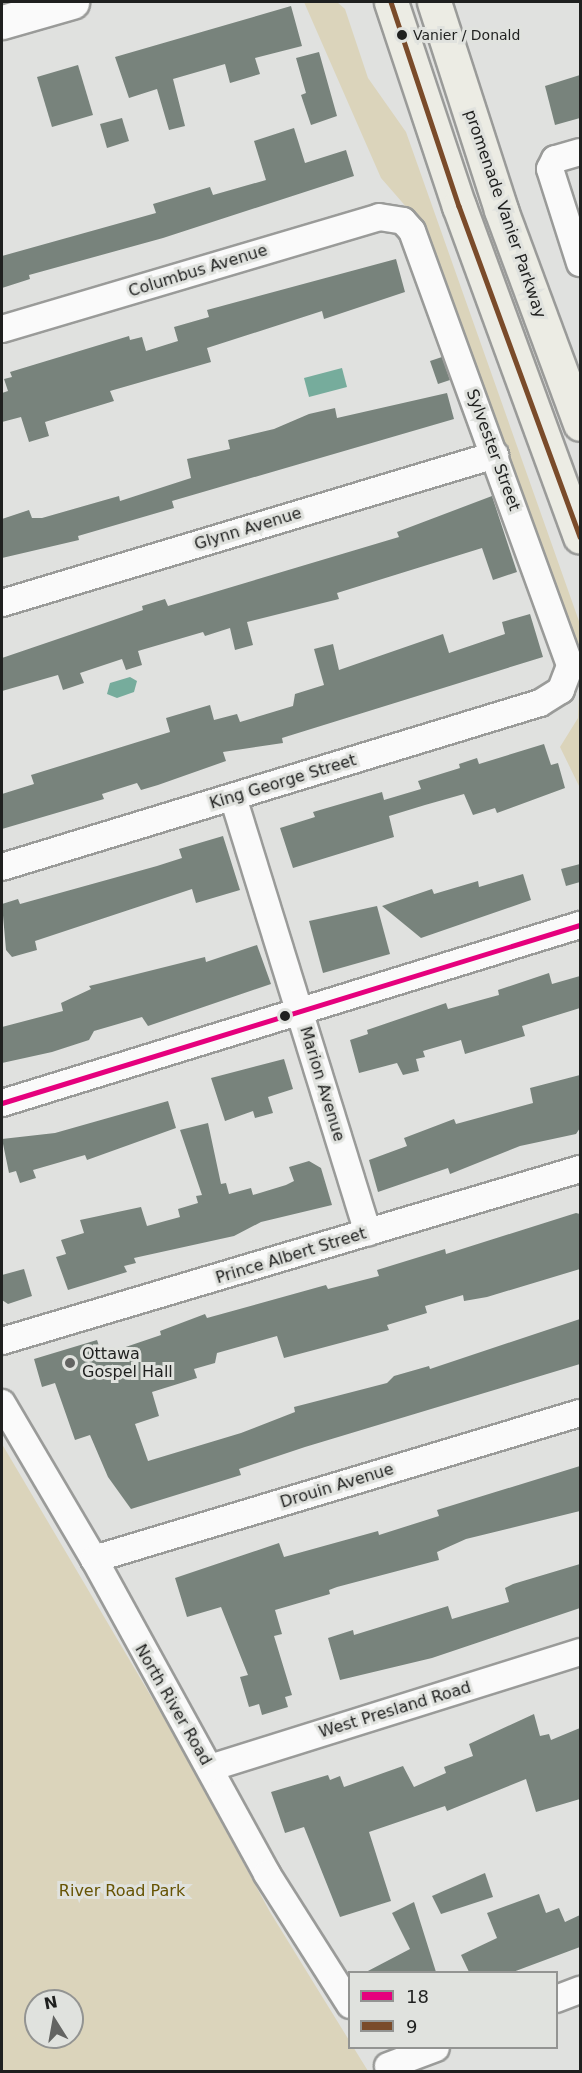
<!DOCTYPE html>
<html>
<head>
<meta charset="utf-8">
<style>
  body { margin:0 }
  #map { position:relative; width:582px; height:2073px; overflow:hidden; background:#e0e1df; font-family:"DejaVu Sans",sans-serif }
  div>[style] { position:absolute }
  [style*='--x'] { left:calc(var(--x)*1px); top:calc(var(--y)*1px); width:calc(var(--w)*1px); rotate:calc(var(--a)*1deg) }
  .green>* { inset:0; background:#dbd4bb }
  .water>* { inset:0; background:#76ac9c }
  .building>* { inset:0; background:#78837c }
  .roads { filter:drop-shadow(2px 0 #9a9b99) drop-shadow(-2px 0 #9a9b99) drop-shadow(0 2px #9a9b99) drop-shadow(0 -2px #9a9b99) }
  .street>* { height:26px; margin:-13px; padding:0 13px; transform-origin:13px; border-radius:13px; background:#fafafa }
  .secondary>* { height:33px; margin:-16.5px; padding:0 16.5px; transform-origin:16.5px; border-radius:16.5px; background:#fafafa }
  .primary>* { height:33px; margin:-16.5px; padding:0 16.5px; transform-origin:16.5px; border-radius:16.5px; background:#ecece4 }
  .bus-1>* { height:4.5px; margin:-2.25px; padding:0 2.25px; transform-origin:2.25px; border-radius:2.25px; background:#e5007d }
  .bus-2>* { height:4.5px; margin:-2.25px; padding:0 2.25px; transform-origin:2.25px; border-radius:2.25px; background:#7a4b2a }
  .dots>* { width:16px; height:16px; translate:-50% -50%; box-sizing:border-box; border:3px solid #e0e2de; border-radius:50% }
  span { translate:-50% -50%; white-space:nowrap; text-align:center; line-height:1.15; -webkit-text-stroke:6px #e0e2de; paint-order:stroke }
  .bus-label { font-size:14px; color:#1f201f }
  .left { translate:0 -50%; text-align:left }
  .street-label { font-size:16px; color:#1f201f }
  .poi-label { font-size:16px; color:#1f201f }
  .park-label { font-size:16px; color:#665303 }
  .frame { position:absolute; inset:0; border:3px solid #1f201f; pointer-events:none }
  .legend { position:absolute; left:348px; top:1971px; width:210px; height:78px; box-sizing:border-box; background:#e0e2de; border:2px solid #939492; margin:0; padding:8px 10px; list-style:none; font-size:18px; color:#1f201f }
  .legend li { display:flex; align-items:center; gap:12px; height:30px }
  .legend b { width:30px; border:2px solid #939492 }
  .north { position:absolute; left:24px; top:1989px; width:60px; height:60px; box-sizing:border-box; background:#e0e2de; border:2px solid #939492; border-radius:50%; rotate:349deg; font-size:16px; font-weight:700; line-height:24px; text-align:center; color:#1f201f }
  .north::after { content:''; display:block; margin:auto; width:21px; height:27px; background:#636462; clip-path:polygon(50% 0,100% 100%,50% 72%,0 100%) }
</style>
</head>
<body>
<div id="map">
  <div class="green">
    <div style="clip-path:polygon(304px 2px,337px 2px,345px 9px,368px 78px,406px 132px,580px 624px,580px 788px,560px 747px,578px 718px,580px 673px,415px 217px,381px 178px)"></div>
    <div style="clip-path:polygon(evenodd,2px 1444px,178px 1742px,270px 1912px,368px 2071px,2px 2071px,2px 1444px,36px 2001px,72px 2001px,72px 2037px,36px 2037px,36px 2001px)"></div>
  </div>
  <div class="water">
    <div style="clip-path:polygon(342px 368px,347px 387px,309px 397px,304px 378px)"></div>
    <div style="clip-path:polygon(130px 677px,137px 681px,134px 692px,117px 698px,107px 694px,110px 683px)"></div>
  </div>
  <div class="building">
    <div style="clip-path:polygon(291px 6px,302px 46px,255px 58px,260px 74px,230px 83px,225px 64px,173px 79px,185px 126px,169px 130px,157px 89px,129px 98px,115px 57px)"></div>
    <div style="clip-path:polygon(319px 52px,337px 116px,311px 125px,301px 95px,306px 93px,296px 58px)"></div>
    <div style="clip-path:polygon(78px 65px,93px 115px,52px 127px,37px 77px)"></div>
    <div style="clip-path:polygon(580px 75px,580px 118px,555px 125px,545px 86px)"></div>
    <div style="clip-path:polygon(122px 118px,129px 141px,107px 148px,100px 124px)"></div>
    <div style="clip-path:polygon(294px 128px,305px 163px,346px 150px,354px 176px,163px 238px,29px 275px,30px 279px,2px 288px,2px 256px,156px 213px,153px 204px,210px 187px,213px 195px,266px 180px,254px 141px)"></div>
    <div style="clip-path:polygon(396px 259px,405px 292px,324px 319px,322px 311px,207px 348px,211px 362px,110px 391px,114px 401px,45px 422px,49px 436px,29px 442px,21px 417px,2px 422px,2px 393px,8px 391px,4px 379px,12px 377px,10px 372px,129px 336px,130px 340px,142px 337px,146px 351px,178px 341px,174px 327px,209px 317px,207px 310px)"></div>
    <div style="clip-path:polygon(442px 357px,450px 380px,438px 384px,430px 361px)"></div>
    <div style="clip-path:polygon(447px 393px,454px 419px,172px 501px,174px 508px,78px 536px,79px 540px,2px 558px,2px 519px,29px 510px,32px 518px,42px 518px,119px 496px,120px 501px,191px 478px,187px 459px,230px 449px,228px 440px,274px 429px,309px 414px,335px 408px,337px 418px)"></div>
    <div style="clip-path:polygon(492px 496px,517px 572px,493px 580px,482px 548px,337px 593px,339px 599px,247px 622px,253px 645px,235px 650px,230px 628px,205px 636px,203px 632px,138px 651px,142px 665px,126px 670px,122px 659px,80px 673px,84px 683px,63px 690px,58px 675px,2px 691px,2px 658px,143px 610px,142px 606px,165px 599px,168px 606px,399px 537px,397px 532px)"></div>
    <div style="clip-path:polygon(530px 614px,543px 657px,282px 738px,283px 743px,223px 752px,226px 761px,158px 785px,141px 790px,137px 783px,102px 794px,104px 799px,2px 829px,2px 794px,34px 784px,31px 775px,170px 732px,166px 718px,210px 705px,214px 720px,237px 714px,240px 722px,293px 706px,295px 694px,324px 685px,314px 649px,333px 644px,339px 670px,443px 634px,449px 653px,505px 634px,502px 622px)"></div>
    <div style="clip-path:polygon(544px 744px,551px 765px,558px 763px,565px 788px,497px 813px,495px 808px,473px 815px,464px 794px,425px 805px,389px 816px,394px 837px,293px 868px,280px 828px,315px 817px,313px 812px,382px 792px,384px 800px,421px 789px,418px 781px,460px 768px,459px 764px,477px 758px,479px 764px)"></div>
    <div style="clip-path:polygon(223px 836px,240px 890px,196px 903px,192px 889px,35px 941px,37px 950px,12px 957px,6px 950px,2px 904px,18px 899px,20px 904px,157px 866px,182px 858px,179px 849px)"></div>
    <div style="clip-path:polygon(580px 864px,580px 882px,566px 886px,561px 869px)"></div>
    <div style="clip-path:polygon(523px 874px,531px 900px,421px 938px,382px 906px,432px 889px,434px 894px,478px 881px,479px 887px)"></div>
    <div style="clip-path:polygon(377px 906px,390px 954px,323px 973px,309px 921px)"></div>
    <div style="clip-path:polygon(257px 945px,271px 984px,148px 1026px,142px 1017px,94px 1031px,89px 1040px,52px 1052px,2px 1063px,2px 1027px,63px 1011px,61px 1003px,91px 989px,89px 986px,205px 957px,206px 962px)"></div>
    <div style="clip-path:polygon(549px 973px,552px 984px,580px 976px,580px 1008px,522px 1026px,525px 1036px,465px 1054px,461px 1040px,423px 1051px,425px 1057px,416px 1059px,419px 1071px,403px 1075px,397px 1063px,359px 1073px,350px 1040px,368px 1034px,367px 1030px,446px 1003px,448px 1009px,499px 995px,498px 990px)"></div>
    <div style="clip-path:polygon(284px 1059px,293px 1089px,268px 1097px,273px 1113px,255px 1118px,253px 1111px,225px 1121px,211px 1078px)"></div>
    <div style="clip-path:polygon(580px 1075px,580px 1128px,576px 1134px,520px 1146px,450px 1174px,448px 1168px,378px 1192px,369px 1160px,407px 1146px,404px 1138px,454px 1119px,456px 1124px,533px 1103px,530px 1088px)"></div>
    <div style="clip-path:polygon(168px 1101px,176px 1128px,87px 1160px,85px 1155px,33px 1170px,36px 1178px,20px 1183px,16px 1171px,9px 1173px,2px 1139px,55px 1133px)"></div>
    <div style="clip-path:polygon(208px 1123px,221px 1184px,226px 1183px,229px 1194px,251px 1188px,253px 1195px,286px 1185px,294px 1181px,289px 1167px,309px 1161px,321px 1168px,332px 1205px,261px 1222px,234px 1236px,134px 1258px,136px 1263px,124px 1266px,127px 1272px,68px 1290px,56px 1257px,66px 1254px,61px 1240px,84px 1233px,80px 1220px,141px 1207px,147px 1226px,180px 1217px,178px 1209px,198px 1203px,196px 1196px,202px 1195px,180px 1130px)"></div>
    <div style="clip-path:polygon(576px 1213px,580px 1214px,580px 1269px,487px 1297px,464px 1301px,463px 1295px,425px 1306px,427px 1313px,387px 1325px,389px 1330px,284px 1358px,277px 1336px,217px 1353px,215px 1363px,194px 1369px,197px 1378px,152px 1392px,159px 1416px,135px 1424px,148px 1461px,241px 1433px,295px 1412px,294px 1407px,387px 1383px,394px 1376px,429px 1366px,430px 1369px,580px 1319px,580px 1364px,305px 1447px,239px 1469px,241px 1475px,131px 1509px,108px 1477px,90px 1435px,75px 1440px,55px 1383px,42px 1387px,34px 1359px,97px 1340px,102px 1355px,161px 1335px,160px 1331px,205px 1314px,207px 1318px,326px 1285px,328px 1289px,379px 1276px,377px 1270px,429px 1254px,445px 1249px,446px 1254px)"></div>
    <div style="clip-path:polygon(24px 1269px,32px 1296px,8px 1304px,2px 1300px,2px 1275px)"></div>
    <div style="clip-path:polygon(580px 1466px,580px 1511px,466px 1539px,437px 1552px,439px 1560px,337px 1587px,329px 1590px,330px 1594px,275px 1610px,282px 1634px,274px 1636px,292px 1695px,285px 1697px,288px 1707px,262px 1715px,259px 1704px,249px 1707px,240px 1677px,248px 1675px,221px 1607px,187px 1617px,175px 1578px,279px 1543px,284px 1557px,378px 1531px,379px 1535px,439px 1516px,437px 1510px)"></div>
    <div style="clip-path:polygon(580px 1564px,580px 1608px,432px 1658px,340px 1680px,328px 1638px,353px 1630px,354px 1635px,448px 1606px,452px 1619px,509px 1602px,505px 1588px,513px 1584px)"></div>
    <div style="clip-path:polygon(534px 1714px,540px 1736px,549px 1734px,551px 1740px,580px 1728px,580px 1799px,536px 1812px,526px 1779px,447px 1811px,445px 1806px,369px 1832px,391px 1901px,340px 1917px,304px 1827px,285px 1833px,271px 1792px,328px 1775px,330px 1780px,340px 1776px,344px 1787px,403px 1766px,414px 1787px,446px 1773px,444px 1767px,473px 1756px,469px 1744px)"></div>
    <div style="clip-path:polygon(485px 1873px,493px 1897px,441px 1914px,432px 1896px)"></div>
    <div style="clip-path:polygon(539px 1894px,546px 1913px,559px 1908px,565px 1922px,580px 1915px,580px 1947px,513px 1972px,469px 1972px,461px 1955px,497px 1938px,487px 1913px)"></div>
    <div style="clip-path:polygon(414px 1902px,436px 1972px,366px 1972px,410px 1949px,392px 1913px)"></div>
  </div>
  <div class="roads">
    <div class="street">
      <div style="--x:580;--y:152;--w:26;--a:164"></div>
      <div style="--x:555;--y:159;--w:11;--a:117"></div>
      <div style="--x:550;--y:169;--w:99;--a:72.3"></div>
      <div style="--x:2;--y:329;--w:393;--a:-16.5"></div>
      <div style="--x:379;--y:217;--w:24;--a:9"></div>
      <div style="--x:403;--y:221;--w:13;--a:48"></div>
      <div style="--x:412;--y:231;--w:463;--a:70"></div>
      <div style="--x:570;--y:666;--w:26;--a:111"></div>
      <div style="--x:561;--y:690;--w:25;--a:148"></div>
      <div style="--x:540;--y:703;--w:562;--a:163.05"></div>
      <div style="--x:2;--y:603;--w:515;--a:-16.71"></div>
      <div style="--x:233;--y:797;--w:456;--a:72.8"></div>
      <div style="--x:2;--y:1103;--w:605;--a:-17.12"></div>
      <div style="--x:2;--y:1341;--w:603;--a:-16.57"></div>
      <div style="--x:2;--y:1403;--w:181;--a:59.5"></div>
      <div style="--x:94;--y:1559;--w:359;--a:61.2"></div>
      <div style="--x:267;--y:1874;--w:155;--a:57.6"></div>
      <div style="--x:94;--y:1559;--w:507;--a:-16.72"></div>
      <div style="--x:210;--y:1768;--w:388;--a:-17.4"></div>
      <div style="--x:556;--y:1999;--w:26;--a:-21"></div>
      <div style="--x:388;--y:2066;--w:51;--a:-20.6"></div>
    </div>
    <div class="secondary">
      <div style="--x:2;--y:22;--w:73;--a:-15.9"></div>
    </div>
    <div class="primary">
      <div style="--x:391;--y:2;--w:215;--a:71.6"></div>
      <div style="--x:459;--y:206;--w:352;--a:69.9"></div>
      <div style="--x:434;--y:2;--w:219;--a:72.1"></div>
      <div style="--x:501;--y:210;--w:228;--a:69.7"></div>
    </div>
  </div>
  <div class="bus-1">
    <div style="--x:2;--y:1103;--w:605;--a:-17.12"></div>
  </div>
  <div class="bus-2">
    <div style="--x:391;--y:2;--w:215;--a:71.6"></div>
    <div style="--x:459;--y:206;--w:352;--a:69.9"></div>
  </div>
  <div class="dots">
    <div style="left:402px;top:35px;background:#1f201f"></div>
    <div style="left:285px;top:1016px;background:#1f201f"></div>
    <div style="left:70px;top:1363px;background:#636462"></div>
  </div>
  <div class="bus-label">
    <span class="left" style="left:413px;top:35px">Vanier / Donald</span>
  </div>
  <div class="street-label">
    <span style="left:505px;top:214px;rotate:71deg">promenade Vanier Parkway</span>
    <span style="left:198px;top:271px;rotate:-17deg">Columbus Avenue</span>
    <span style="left:493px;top:450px;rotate:70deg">Sylvester Street</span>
    <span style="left:248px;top:529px;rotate:-17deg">Glynn Avenue</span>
    <span style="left:283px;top:782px;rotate:-17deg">King George Street</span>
    <span style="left:322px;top:1084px;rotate:73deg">Marion Avenue</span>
    <span style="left:291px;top:1256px;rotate:-17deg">Prince Albert Street</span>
    <span style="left:337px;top:1486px;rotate:-17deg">Drouin Avenue</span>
    <span style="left:173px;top:1705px;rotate:60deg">North River Road</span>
    <span style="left:395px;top:1710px;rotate:-17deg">West Presland Road</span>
  </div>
  <div class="poi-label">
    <span class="left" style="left:82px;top:1363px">Ottawa<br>Gospel Hall</span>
  </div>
  <div class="park-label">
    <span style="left:122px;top:1891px">River Road Park</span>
  </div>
  <div class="frame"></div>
  <ul class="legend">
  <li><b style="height:8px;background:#e5007d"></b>18</li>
  <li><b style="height:8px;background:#7a4b2a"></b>9</li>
  </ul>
  <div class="north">N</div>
</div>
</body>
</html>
